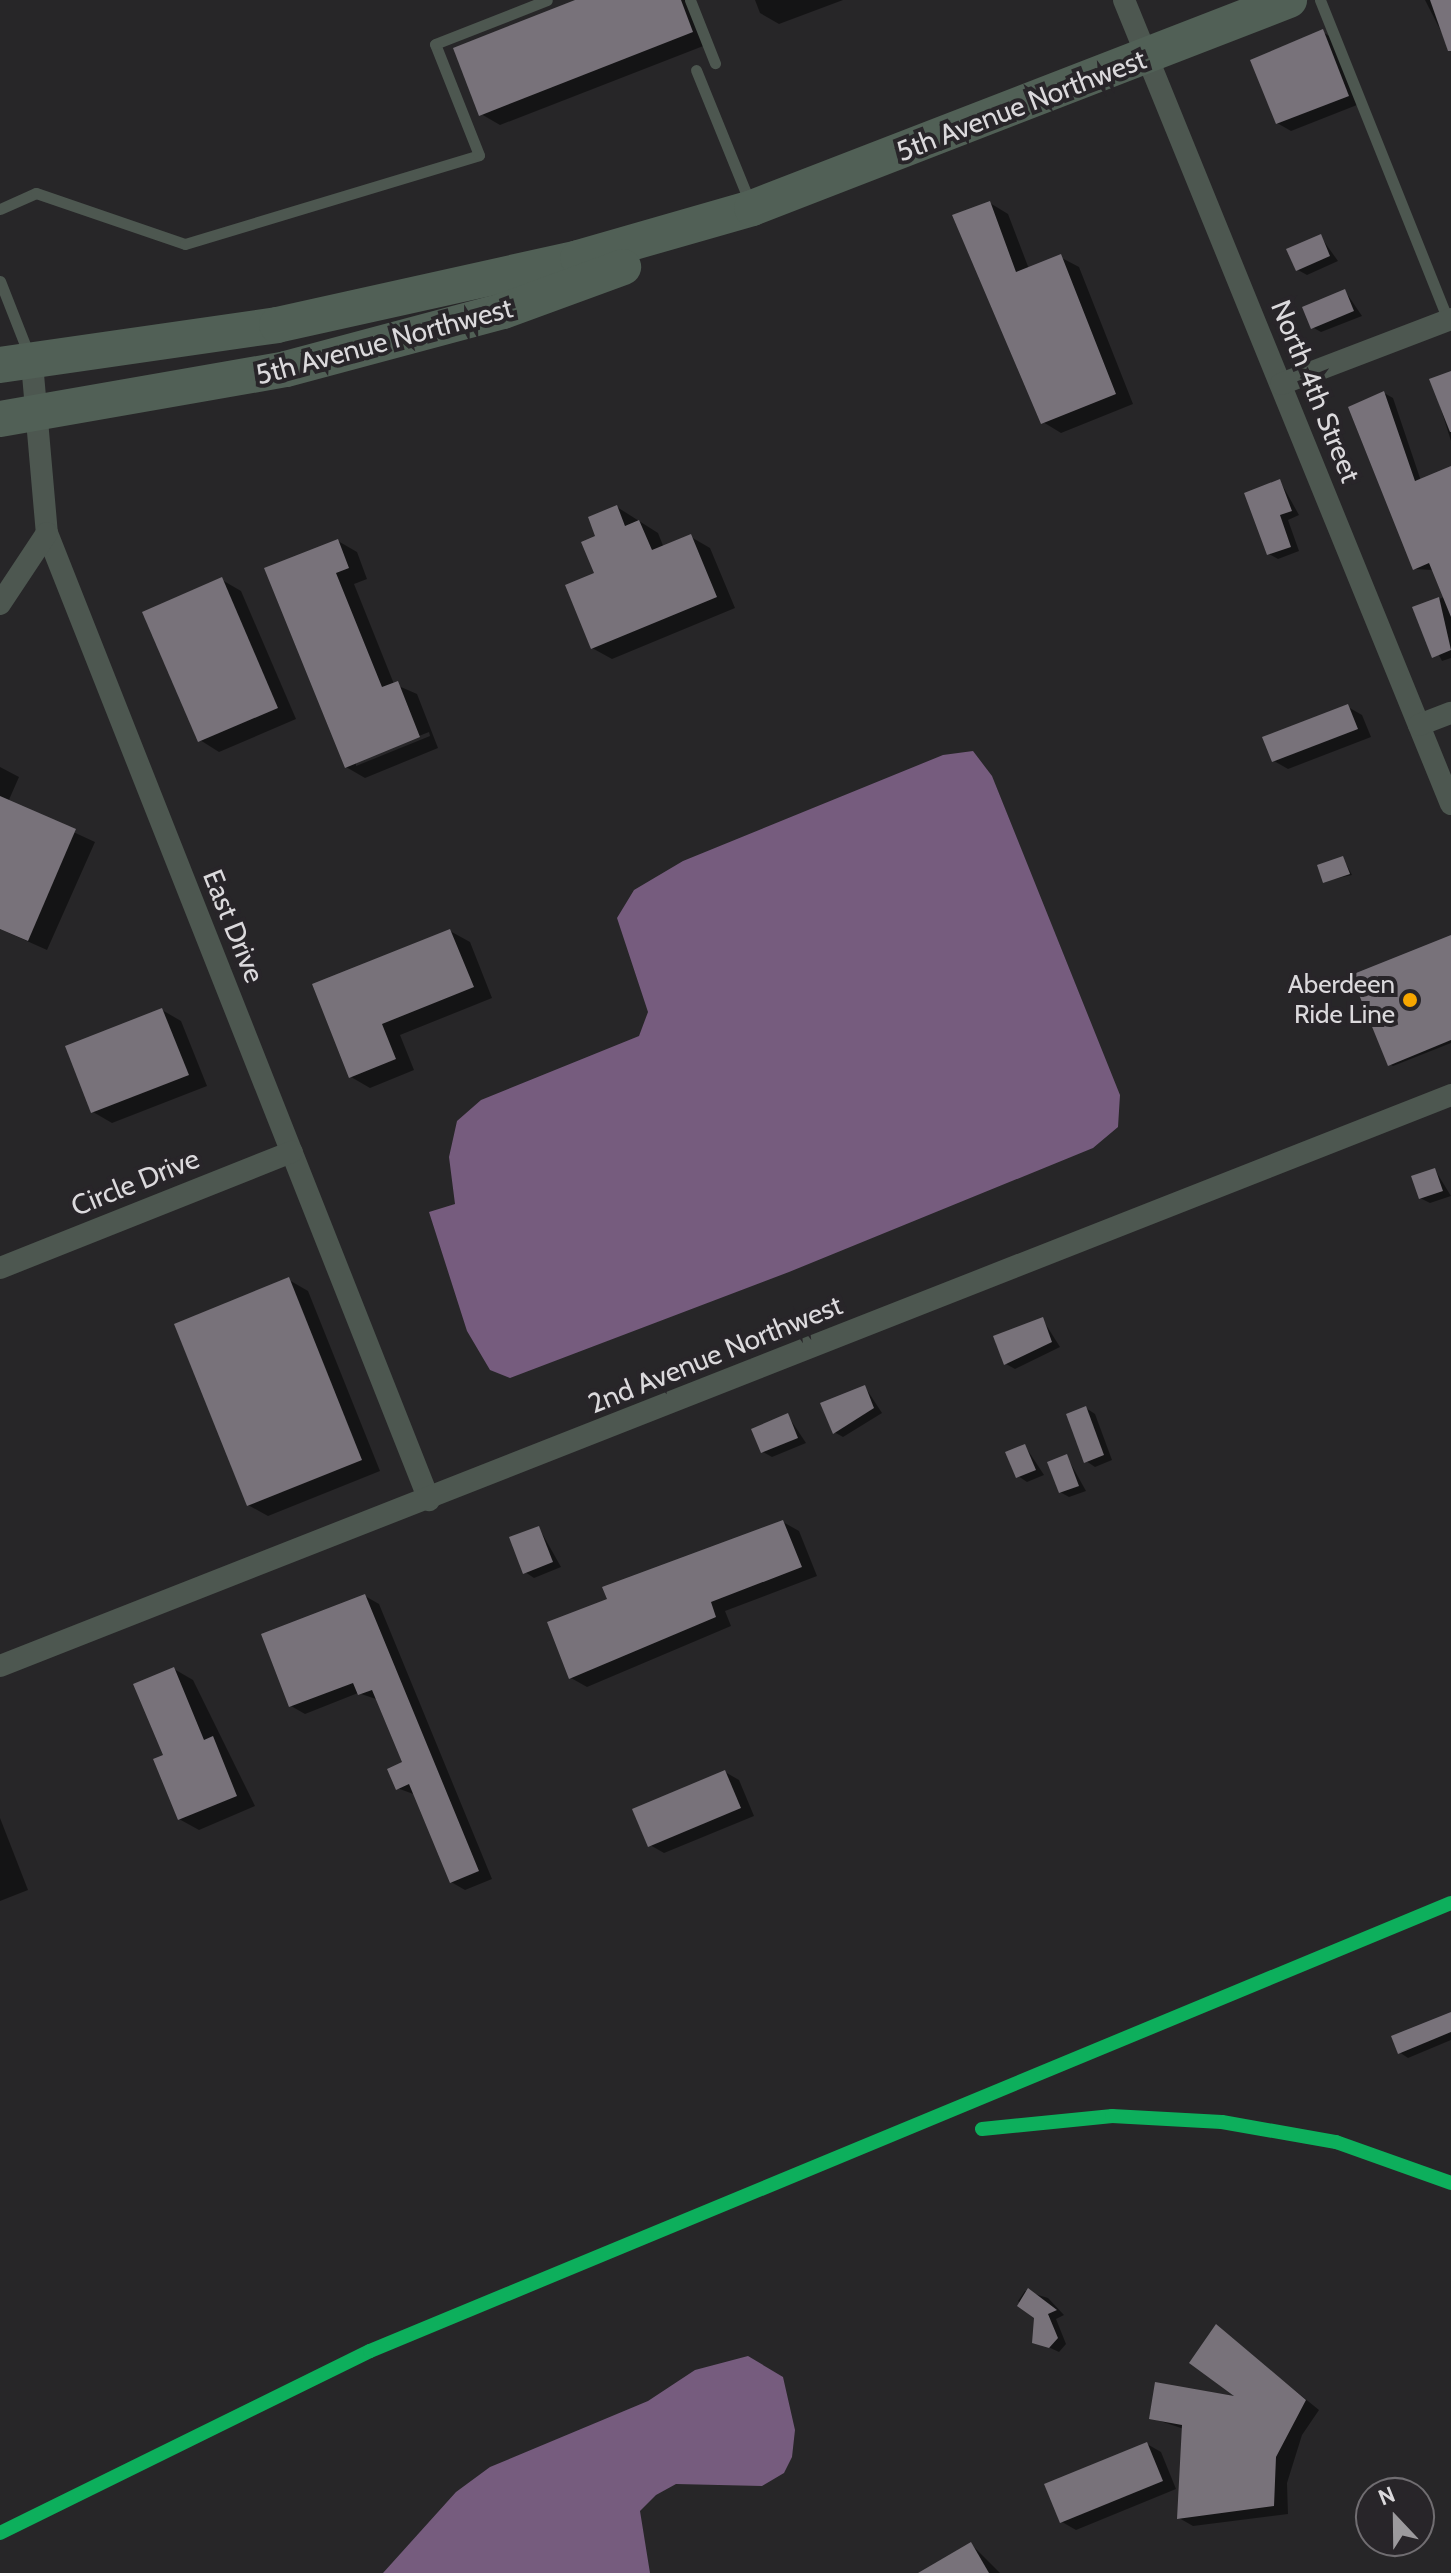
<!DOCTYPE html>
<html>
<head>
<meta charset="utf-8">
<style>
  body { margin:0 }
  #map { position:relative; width:1451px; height:2573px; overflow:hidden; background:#272628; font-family:Cabin,sans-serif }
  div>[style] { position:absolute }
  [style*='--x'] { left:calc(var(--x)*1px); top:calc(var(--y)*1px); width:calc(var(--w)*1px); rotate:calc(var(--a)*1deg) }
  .water>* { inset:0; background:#765c7e }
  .shadow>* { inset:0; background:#0007 }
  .building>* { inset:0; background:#78727a }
  .lane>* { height:11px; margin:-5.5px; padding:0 5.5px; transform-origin:5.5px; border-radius:5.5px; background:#4d5750 }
  .street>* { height:22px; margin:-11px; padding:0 11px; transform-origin:11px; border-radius:11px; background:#4d5750 }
  .primary>* { height:36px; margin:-18px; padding:0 18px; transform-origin:18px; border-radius:18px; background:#516056 }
  .rail-1>* { height:14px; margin:-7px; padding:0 7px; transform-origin:7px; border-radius:7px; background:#0daf5c }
  .dots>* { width:22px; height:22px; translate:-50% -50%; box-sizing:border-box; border:4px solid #282529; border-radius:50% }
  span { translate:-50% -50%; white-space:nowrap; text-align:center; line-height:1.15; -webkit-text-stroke:8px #282529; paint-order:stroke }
  .bus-label { font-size:26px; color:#dbd9dc }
  .right { translate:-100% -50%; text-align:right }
  .street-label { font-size:28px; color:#dbd9dc }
  .north { position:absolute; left:1355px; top:2477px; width:80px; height:80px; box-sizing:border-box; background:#282529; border:2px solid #706d71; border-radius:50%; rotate:338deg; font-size:22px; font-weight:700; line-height:32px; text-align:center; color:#dbd9dc }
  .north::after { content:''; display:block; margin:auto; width:28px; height:36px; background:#9c9a9d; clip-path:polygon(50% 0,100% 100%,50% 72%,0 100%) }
</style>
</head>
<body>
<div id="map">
  <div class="water">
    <div style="clip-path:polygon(973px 751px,992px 776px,1120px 1095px,1118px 1127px,1093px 1148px,789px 1272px,510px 1378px,490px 1370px,467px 1331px,429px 1212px,455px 1204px,449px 1157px,457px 1121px,481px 1100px,639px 1036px,648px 1012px,617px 918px,634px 890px,683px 861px,943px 755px)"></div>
    <div style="clip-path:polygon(748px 2356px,783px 2377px,795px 2430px,792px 2457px,784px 2473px,762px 2486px,676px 2484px,656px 2495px,640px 2511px,650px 2573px,383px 2573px,456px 2492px,490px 2467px,648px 2401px,695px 2370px)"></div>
  </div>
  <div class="shadow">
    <div style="clip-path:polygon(580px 0,694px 0,711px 43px,500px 125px,481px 114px)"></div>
    <div style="clip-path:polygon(755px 0,843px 0,779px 24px,760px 13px)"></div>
    <div style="clip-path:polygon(1425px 0,1451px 0,1451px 45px,1447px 43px)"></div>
    <div style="clip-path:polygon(1322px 32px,1337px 40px,1362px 103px,1291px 131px,1277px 123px)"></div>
    <div style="clip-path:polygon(990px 203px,1008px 214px,1029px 269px,1060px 257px,1079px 267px,1133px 404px,1061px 433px,1043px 422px)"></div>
    <div style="clip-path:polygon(1320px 236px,1338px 261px,1307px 275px,1298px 270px)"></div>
    <div style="clip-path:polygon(1345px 291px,1362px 316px,1321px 332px,1312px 327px)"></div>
    <div style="clip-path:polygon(1451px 373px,1451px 441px,1432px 380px)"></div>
    <div style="clip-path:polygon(1384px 393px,1393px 398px,1421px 481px,1451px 468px,1451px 658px,1442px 661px,1415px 608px,1444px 597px,1433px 570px,1414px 569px)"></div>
    <div style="clip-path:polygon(1280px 481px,1299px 515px,1288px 520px,1299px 551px,1278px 559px,1269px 554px)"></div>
    <div style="clip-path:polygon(617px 507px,658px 533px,664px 548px,691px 537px,710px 548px,735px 608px,612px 659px,592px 648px,598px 538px)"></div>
    <div style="clip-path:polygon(evenodd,338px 541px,357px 552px,367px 579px,354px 584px,394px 684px,417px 694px,438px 748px,365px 778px,346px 767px,267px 569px,338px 541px,429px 732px,430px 736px,356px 766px,356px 761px,429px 732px)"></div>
    <div style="clip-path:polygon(222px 580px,241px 591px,296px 719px,219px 752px,200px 740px)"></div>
    <div style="clip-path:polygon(1348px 707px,1362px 715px,1371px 737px,1288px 769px,1274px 761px)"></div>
    <div style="clip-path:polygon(0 767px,19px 777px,8px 802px,95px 842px,47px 950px,0 929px)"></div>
    <div style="clip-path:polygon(1343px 858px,1352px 875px,1325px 881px)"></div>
    <div style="clip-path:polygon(450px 931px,470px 942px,492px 998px,400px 1035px,414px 1070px,370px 1088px,351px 1077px,314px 986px)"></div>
    <div style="clip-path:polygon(1451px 941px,1451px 1043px,1393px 1066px,1389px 1064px)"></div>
    <div style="clip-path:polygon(162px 1010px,181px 1021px,207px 1086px,112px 1123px,93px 1112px)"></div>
    <div style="clip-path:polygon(1435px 1170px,1451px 1196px,1430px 1203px,1420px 1198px)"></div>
    <div style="clip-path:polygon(289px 1280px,308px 1291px,380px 1471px,268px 1516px,248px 1505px)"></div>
    <div style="clip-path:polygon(1043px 1320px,1060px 1347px,1015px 1369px,1006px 1364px)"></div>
    <div style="clip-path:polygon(865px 1387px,882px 1413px,843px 1437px,834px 1432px)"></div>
    <div style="clip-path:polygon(1086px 1408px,1095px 1414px,1112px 1460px,1095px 1467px,1086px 1461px)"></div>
    <div style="clip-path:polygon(788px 1416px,806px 1443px,772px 1457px,763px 1452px)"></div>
    <div style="clip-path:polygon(1025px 1446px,1044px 1475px,1027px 1482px,1018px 1476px)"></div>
    <div style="clip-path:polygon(1067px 1457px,1086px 1491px,1069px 1497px,1060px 1492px)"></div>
    <div style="clip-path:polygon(783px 1522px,799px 1531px,817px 1576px,725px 1611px,731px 1626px,587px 1687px,571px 1678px,609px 1600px)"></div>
    <div style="clip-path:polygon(539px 1528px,561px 1567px,534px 1578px,525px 1572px)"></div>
    <div style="clip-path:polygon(365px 1596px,379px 1604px,492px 1879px,465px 1890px,451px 1882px,416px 1795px,397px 1788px,405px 1763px,379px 1700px,358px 1693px,305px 1714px,291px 1706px)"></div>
    <div style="clip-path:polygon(174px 1669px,193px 1680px,255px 1806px,199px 1830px,179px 1819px,165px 1756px)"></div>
    <div style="clip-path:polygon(725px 1772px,739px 1780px,754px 1816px,664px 1853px,650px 1845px)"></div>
    <div style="clip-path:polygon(0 1818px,28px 1890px,0 1901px)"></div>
    <div style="clip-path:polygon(1451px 2014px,1451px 2040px,1408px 2058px,1399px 2052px)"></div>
    <div style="clip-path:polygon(1025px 2291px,1048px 2298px,1064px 2315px,1056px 2319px,1066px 2344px,1059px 2352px,1042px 2344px,1036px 2317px,1018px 2301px)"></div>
    <div style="clip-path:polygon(1217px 2327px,1319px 2410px,1302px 2435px,1287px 2483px,1288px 2514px,1193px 2526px,1179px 2518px,1184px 2429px,1151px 2418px,1242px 2400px)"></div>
    <div style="clip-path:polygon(1147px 2444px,1161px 2452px,1176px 2489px,1076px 2530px,1062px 2522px)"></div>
    <div style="clip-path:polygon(971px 2544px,1000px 2573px,922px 2573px)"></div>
  </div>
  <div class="building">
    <div style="clip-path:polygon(575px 0,681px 0,693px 32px,479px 116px,453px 48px)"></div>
    <div style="clip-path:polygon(1430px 0,1451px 0,1451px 51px,1448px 51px)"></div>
    <div style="clip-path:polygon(1323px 29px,1349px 96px,1276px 124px,1250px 60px)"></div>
    <div style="clip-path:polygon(990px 201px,1016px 272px,1061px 254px,1116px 394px,1041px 424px,952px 215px)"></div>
    <div style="clip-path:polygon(1321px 234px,1330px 256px,1296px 271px,1286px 249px)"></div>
    <div style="clip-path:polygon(1345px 289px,1354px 311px,1311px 329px,1302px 307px)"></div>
    <div style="clip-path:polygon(1451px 371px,1451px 432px,1450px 432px,1429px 379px)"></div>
    <div style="clip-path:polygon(1384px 391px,1415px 481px,1451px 466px,1451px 617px,1429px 563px,1413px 570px,1348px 407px)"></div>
    <div style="clip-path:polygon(1280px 479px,1292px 511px,1280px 515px,1291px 547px,1267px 555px,1244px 493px)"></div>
    <div style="clip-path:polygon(617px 505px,625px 526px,639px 520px,652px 550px,691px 534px,717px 597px,591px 649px,565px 585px,594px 573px,581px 542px,595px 536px,588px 517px)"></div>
    <div style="clip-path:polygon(338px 539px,349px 568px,336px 573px,382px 687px,398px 681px,420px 737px,345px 768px,264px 568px)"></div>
    <div style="clip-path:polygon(222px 577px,278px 708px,198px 742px,142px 612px)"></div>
    <div style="clip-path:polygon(1439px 597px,1451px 650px,1432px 658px,1412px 607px)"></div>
    <div style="clip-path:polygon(1348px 704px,1358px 729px,1272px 762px,1262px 737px)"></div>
    <div style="clip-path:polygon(0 796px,76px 829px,28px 941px,0 929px)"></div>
    <div style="clip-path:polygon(1343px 856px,1350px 874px,1323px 883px,1317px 865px)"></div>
    <div style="clip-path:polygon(450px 929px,474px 987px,382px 1024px,396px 1059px,349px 1078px,312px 984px)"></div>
    <div style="clip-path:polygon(1451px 935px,1451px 1040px,1388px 1066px,1351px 975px)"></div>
    <div style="clip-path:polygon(162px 1008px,189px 1075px,91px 1113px,65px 1046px)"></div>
    <div style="clip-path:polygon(1435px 1168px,1443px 1191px,1419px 1199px,1411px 1176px)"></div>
    <div style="clip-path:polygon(289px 1277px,362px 1460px,247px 1506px,174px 1324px)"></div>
    <div style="clip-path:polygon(1043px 1317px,1052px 1342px,1004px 1365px,993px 1336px)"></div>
    <div style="clip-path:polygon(865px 1385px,874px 1408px,833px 1434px,820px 1403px)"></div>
    <div style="clip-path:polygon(1086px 1406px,1104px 1455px,1084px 1463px,1066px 1414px)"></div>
    <div style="clip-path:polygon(788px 1413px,798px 1438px,761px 1453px,751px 1429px)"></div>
    <div style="clip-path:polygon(1025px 1444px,1036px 1470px,1016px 1478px,1005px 1452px)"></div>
    <div style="clip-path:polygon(1067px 1454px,1079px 1486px,1059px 1493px,1047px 1462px)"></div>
    <div style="clip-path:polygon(783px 1520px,802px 1567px,711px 1602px,716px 1617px,569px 1679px,547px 1622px,607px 1599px,602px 1587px)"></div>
    <div style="clip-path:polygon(539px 1526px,553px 1562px,523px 1574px,509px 1537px)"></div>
    <div style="clip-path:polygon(365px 1594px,479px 1871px,450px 1883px,409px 1784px,396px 1790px,387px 1769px,402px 1762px,372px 1690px,358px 1695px,353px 1683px,289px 1707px,261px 1634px)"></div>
    <div style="clip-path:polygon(174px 1667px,204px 1740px,213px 1736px,237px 1796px,178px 1820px,153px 1759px,163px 1755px,133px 1684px)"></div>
    <div style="clip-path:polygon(725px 1770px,741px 1808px,648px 1847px,632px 1809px)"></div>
    <div style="clip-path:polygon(1451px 2012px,1451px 2032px,1398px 2054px,1391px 2036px)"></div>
    <div style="clip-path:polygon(1028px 2288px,1057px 2310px,1048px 2314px,1058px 2338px,1049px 2348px,1032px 2343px,1034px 2318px,1017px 2306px)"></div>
    <div style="clip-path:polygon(1216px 2324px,1306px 2400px,1276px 2457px,1274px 2506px,1177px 2519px,1182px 2425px,1149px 2419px,1155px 2382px,1234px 2396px,1189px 2363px)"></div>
    <div style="clip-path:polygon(1147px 2442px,1163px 2481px,1060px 2523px,1044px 2484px)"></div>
    <div style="clip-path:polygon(971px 2542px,989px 2573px,918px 2573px)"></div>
  </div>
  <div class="lane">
    <div style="--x:690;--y:0;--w:68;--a:68.4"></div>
    <div style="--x:1320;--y:0;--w:348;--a:68.2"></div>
    <div style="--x:696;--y:70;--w:144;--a:67.9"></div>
    <div style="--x:0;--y:209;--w:39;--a:-24"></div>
    <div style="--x:36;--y:193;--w:157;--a:18.9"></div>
    <div style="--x:185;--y:244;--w:307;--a:-16.8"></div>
    <div style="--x:479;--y:155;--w:119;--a:-111.6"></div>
    <div style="--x:435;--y:44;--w:120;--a:-21.4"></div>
    <div style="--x:0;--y:281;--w:79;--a:68.6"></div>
  </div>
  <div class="street">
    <div style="--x:1124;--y:0;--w:868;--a:67.87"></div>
    <div style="--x:32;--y:363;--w:171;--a:85"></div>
    <div style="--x:47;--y:533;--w:1040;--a:68.44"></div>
    <div style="--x:1281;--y:384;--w:182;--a:-20.9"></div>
    <div style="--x:0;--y:604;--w:85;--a:-56.5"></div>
    <div style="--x:1419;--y:725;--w:34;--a:-21"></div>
    <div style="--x:0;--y:1268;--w:314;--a:-21.7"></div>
    <div style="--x:0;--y:1666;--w:1559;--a:-21.48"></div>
  </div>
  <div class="primary">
    <div style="--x:0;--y:365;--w:280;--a:-8.2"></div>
    <div style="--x:277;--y:325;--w:308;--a:-12.5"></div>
    <div style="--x:578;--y:258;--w:181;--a:-16"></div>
    <div style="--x:752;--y:208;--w:576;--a:-21.17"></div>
    <div style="--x:0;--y:419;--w:290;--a:-9.9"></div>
    <div style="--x:286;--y:369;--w:225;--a:-15"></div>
    <div style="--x:503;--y:311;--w:128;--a:-20.1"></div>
  </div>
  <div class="rail-1">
    <div style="--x:982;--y:2129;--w:131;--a:-5.7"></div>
    <div style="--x:1112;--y:2116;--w:110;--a:3.1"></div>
    <div style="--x:1222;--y:2122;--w:116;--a:10"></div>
    <div style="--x:1336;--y:2142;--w:122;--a:19.6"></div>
    <div style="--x:0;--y:2533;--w:412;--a:-26.2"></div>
    <div style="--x:370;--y:2351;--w:1170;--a:-22.51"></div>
  </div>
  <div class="dots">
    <div style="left:1410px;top:1000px;background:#f7a600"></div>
  </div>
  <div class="bus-label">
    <span class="right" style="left:1395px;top:1000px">Aberdeen<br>Ride Line</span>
  </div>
  <div class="street-label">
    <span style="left:1021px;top:105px;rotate:-21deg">5th Avenue Northwest</span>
    <span style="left:384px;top:341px;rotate:-15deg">5th Avenue Northwest</span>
    <span style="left:1316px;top:391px;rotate:68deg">North 4th Street</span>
    <span style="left:234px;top:926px;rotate:68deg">East Drive</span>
    <span style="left:135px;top:1182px;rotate:-22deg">Circle Drive</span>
    <span style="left:715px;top:1354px;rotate:-22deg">2nd Avenue Northwest</span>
  </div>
  <div class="north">N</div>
</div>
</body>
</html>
